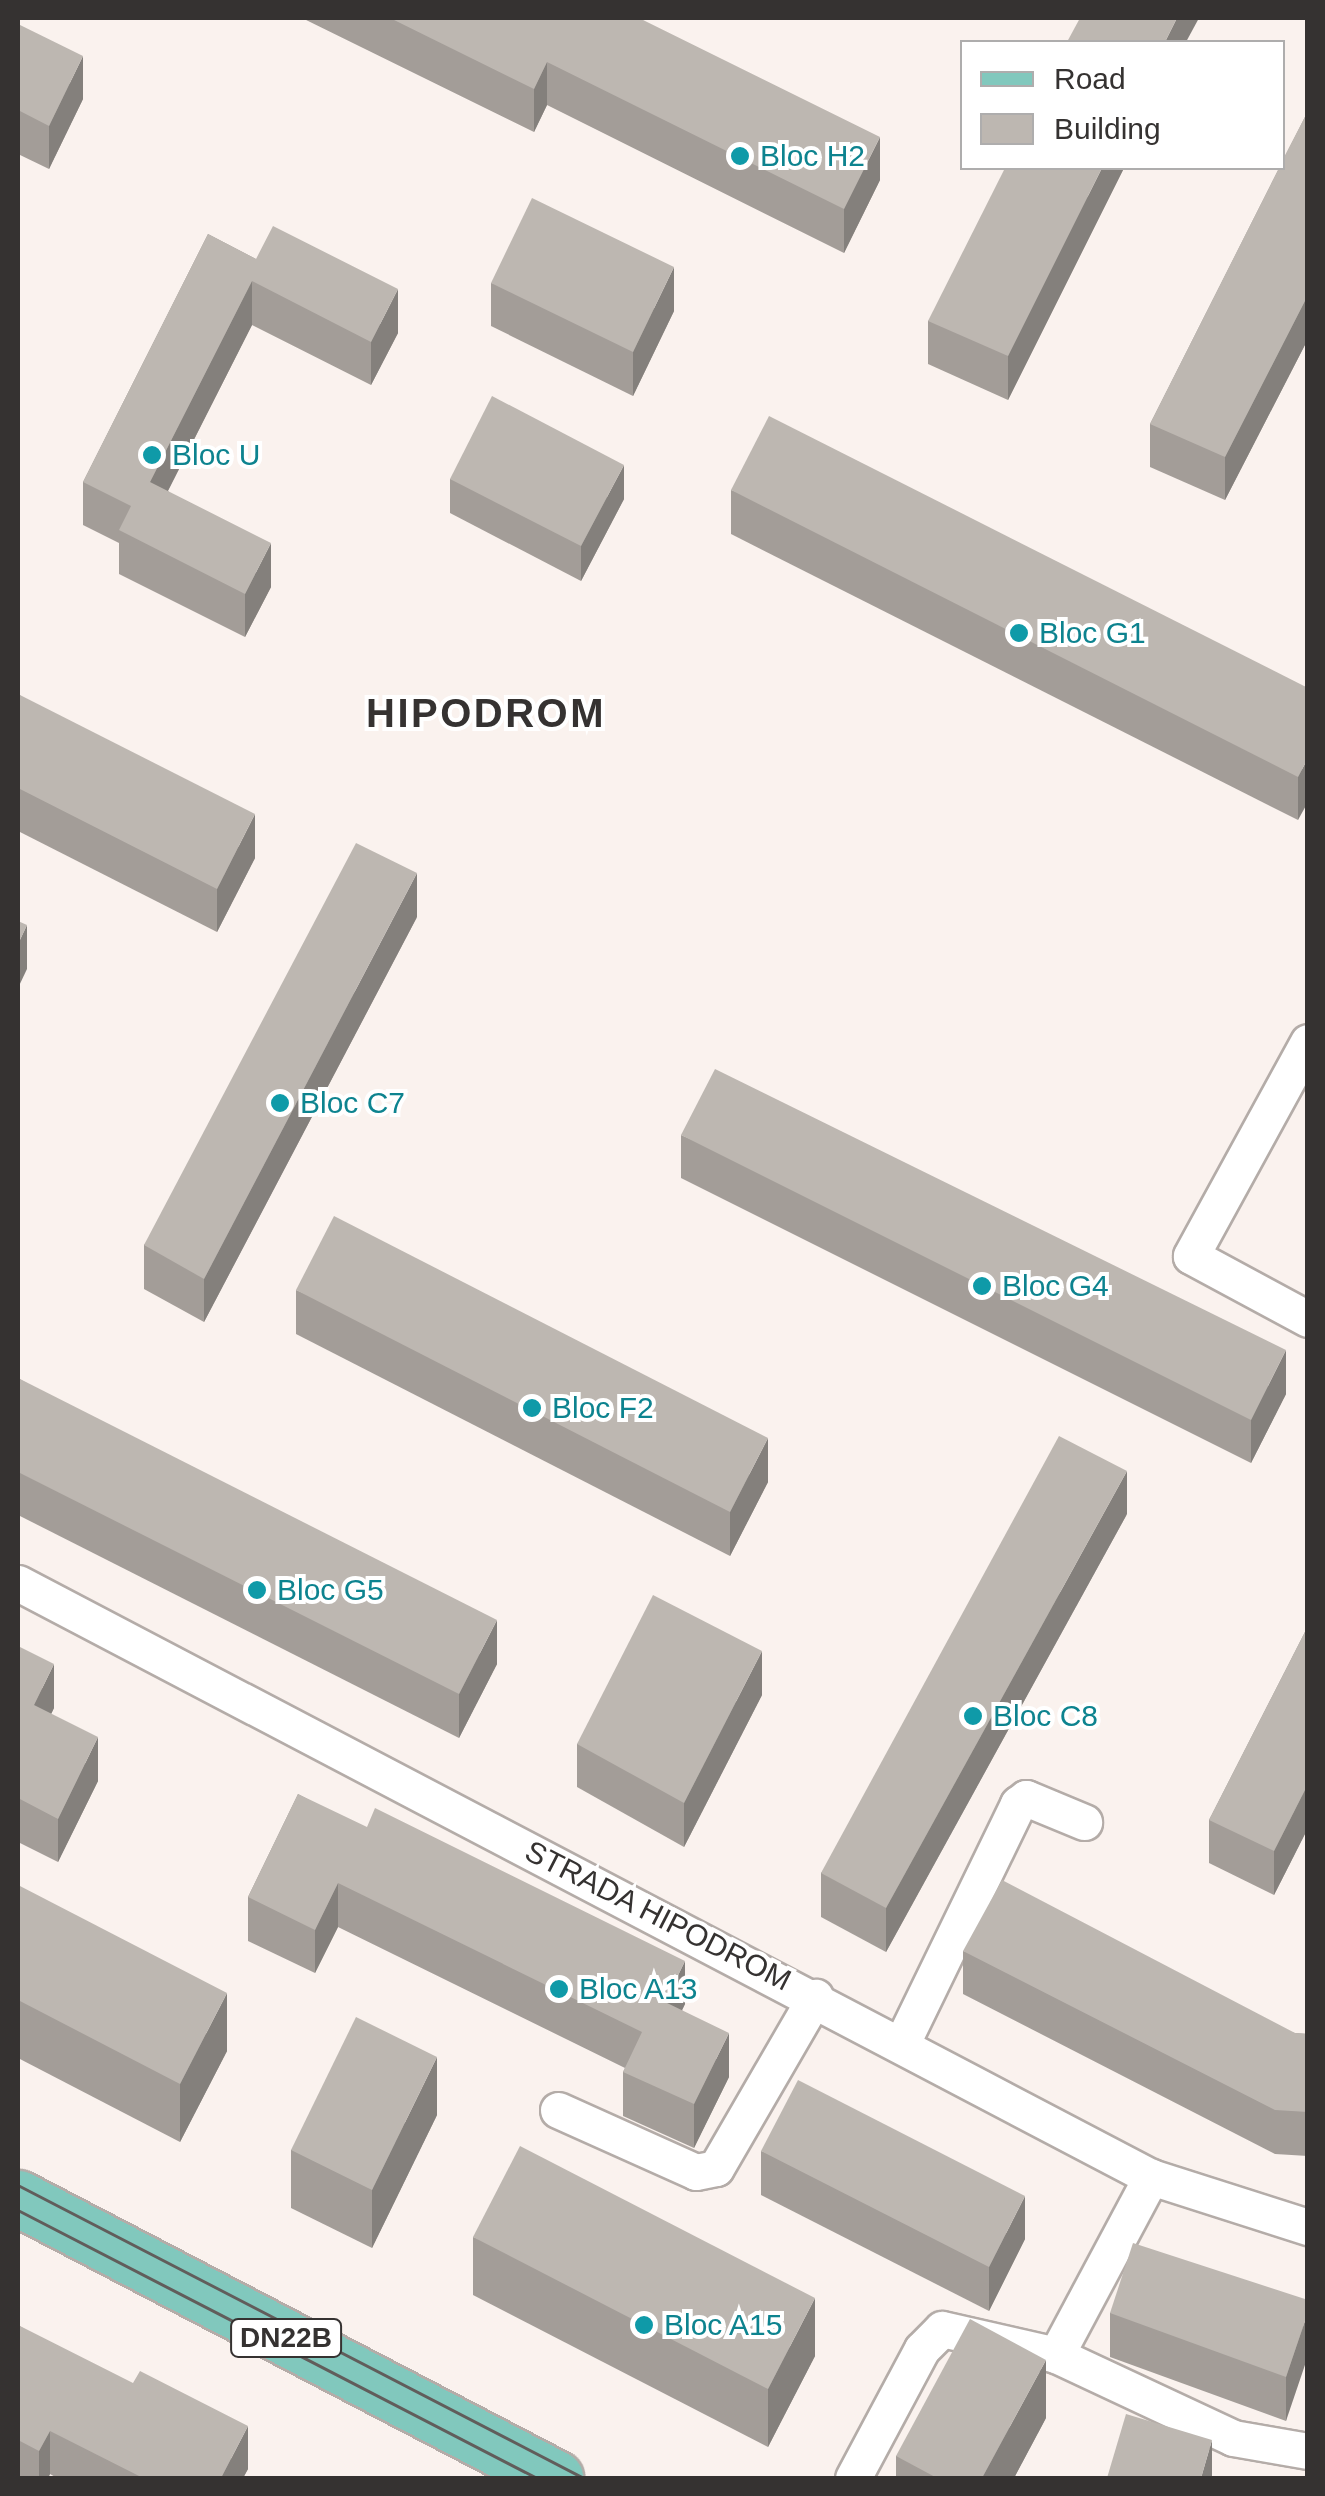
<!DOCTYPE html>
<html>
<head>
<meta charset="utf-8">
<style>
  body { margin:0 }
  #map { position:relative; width:1325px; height:2496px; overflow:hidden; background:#faf2ee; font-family:Arial,sans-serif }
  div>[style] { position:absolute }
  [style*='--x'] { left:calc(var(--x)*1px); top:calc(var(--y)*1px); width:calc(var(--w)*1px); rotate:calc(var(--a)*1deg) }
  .roads { filter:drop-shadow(2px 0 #b4aca8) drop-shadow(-2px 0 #b4aca8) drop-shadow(0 2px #b4aca8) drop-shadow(0 -2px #b4aca8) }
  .minor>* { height:35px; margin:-17.5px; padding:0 17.5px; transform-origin:17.5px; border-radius:17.5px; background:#fff }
  .primary>* { height:55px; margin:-27.5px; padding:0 27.5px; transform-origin:27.5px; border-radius:27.5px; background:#81c8bd }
  .tram>* { height:2.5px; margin:-1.25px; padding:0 1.25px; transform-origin:1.25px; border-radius:1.25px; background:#615d5b }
  .wall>* { inset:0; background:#a39d98 }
  .shaded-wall>* { inset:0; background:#84807c }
  .building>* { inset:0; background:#bdb7b1 }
  .dots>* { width:28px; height:28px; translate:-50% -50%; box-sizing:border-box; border:5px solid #fff; border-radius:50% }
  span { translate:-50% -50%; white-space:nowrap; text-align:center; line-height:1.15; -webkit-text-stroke:8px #fff; paint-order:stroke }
  .shield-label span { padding:2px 8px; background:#fff; border:2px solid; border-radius:8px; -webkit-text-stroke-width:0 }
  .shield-label { font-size:28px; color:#353231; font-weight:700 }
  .culture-label { font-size:30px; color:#0d838f }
  .left { translate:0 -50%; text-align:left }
  .street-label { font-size:30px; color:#353231 }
  .district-label { font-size:40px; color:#353231; font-weight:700; letter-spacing:2.5px }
  .frame { position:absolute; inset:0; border:20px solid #353231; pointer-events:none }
  .legend { position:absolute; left:960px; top:40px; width:325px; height:130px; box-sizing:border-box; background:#fff; border:2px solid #aeadad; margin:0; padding:12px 18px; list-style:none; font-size:30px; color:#353231 }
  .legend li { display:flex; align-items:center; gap:20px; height:50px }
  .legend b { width:50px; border:2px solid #aeadad }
</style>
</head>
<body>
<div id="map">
  <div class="roads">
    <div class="minor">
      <div style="--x:1308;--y:1042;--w:244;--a:118.7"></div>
      <div style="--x:1191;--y:1256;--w:133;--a:28.3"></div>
      <div style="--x:18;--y:1583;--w:1279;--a:27.67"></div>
      <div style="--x:1151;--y:2177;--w:165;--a:17.7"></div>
      <div style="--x:902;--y:2043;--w:266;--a:-64.1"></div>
      <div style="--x:1018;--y:1804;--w:10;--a:-37"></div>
      <div style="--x:1026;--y:1798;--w:63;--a:22.5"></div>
      <div style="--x:558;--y:2110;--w:151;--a:24.2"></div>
      <div style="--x:696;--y:2172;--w:20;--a:-11"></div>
      <div style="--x:716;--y:2168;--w:198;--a:-59.9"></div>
      <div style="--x:1056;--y:2355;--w:195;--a:25.1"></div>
      <div style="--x:1233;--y:2438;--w:76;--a:9.8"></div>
      <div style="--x:853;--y:2478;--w:146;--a:-61.9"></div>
      <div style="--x:922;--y:2349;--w:28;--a:-45"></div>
      <div style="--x:942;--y:2329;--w:117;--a:12.8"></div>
      <div style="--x:1056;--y:2355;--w:202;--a:-61.9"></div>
    </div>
    <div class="primary">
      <div style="--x:18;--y:2198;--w:606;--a:27.54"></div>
    </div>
  </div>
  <div class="tram">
    <div style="--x:18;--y:2185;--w:637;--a:27.37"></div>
    <div style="--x:18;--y:2210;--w:584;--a:27.31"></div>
  </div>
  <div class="wall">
    <div style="clip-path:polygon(302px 18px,639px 18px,880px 180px,844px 253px,547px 105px,534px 132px)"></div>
    <div style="clip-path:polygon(18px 24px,83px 99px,49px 169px,18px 154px)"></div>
    <div style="clip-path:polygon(1308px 111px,1308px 339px,1225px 500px,1150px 467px,1150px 424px)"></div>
    <div style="clip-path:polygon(1124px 168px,1008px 400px,928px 364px,928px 321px)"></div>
    <div style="clip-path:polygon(208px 234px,398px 333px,371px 385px,252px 325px,168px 491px,271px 587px,245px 637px,119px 574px,119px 543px,83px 525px,83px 482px)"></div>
    <div style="clip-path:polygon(491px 283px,674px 311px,633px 396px,491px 326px)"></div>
    <div style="clip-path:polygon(450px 479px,624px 499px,581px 581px,450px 513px)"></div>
    <div style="clip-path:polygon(731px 490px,1308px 688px,1298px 820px,731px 534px)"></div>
    <div style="clip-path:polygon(18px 694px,255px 858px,217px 932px,18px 831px)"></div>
    <div style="clip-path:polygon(417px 917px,204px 1322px,144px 1289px,144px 1245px)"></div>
    <div style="clip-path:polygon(681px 1135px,1286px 1394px,1251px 1463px,681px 1178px)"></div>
    <div style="clip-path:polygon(296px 1290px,768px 1482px,730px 1556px,296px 1334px)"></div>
    <div style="clip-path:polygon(18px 1378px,497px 1664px,459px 1738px,18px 1515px)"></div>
    <div style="clip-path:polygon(1127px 1514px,886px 1952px,821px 1917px,821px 1873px)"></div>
    <div style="clip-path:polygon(1308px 1626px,1308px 1828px,1274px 1895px,1209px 1863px,1209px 1820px)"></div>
    <div style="clip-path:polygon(18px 1646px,54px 1708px,51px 1714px,98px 1781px,58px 1862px,18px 1842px)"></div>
    <div style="clip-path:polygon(762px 1695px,684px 1847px,577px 1787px,577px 1744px)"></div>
    <div style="clip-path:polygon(298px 1794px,685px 2004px,682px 2010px,729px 2077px,694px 2148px,623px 2116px,623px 2072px,625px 2068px,338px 1927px,315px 1973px,248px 1941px,248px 1897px)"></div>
    <div style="clip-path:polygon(18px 1885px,227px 2051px,180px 2142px,18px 2058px)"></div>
    <div style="clip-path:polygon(963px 1951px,1295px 2033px,1308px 2034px,1308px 2156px,1275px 2154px,963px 1994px)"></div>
    <div style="clip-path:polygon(437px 2115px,372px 2248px,291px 2208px,291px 2150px)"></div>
    <div style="clip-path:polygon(761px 2151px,1025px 2239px,989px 2311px,761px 2195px)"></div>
    <div style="clip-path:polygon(473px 2237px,815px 2356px,768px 2447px,473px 2295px)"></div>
    <div style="clip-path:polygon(1308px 2300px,1286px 2421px,1110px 2357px,1110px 2313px)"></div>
    <div style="clip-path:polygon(18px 2325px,248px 2469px,243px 2478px,57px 2478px,50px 2474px,48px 2478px,18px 2478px)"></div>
    <div style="clip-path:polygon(1046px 2418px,1014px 2478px,896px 2478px,896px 2456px)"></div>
  </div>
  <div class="shaded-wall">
    <div style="clip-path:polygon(1177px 18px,1199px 18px,1186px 42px,1165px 42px)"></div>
    <div style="clip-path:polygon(83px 56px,83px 99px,49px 169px,49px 126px)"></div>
    <div style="clip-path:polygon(547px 62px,547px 105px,534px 132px,534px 89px)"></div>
    <div style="clip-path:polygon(880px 137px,880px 180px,844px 253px,844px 209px)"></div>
    <div style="clip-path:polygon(1102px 168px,1124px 168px,1008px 400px,1008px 356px)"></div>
    <div style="clip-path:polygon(674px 267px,674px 311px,633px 396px,633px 352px)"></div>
    <div style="clip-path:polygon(252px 281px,252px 325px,150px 526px,150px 482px)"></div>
    <div style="clip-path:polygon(398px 289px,398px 333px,371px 385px,371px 342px)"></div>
    <div style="clip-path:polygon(1308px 295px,1308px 339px,1225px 500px,1225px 457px)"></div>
    <div style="clip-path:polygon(624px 465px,624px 499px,581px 581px,581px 546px)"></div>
    <div style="clip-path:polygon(271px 543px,271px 587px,245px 637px,245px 594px)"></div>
    <div style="clip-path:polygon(1308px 758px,1308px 802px,1298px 820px,1298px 777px)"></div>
    <div style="clip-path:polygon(255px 814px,255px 858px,217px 932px,217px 889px)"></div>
    <div style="clip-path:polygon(417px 873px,417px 917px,204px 1322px,204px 1279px)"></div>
    <div style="clip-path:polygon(27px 925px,27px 969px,18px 988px,18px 944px)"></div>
    <div style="clip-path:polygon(1286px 1350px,1286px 1394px,1251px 1463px,1251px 1420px)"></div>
    <div style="clip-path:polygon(768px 1438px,768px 1482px,730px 1556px,730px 1512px)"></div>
    <div style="clip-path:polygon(1127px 1471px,1127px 1514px,886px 1952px,886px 1908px)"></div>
    <div style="clip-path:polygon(497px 1620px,497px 1664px,459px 1738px,459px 1694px)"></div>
    <div style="clip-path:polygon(762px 1651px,762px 1695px,684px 1847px,684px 1803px)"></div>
    <div style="clip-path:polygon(54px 1664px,54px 1708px,34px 1749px,34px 1705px)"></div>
    <div style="clip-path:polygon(98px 1737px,98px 1781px,58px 1862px,58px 1819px)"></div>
    <div style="clip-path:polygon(1308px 1784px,1308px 1828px,1274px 1895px,1274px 1851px)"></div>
    <div style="clip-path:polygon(338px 1883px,338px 1927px,315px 1973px,315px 1930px)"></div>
    <div style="clip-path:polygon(685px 1961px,685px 2004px,665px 2045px,665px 2002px)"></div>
    <div style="clip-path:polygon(227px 1993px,227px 2051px,180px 2142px,180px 2084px)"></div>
    <div style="clip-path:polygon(729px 2033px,729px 2077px,694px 2148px,694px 2104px)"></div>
    <div style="clip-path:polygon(437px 2057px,437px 2115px,372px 2248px,372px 2190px)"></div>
    <div style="clip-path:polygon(1025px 2196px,1025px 2239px,989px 2311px,989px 2267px)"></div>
    <div style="clip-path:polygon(815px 2298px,815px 2356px,768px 2447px,768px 2389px)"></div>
    <div style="clip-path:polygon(1308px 2312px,1308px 2356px,1286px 2421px,1286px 2377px)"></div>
    <div style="clip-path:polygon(1046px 2360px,1046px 2418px,1014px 2478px,982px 2478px)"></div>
    <div style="clip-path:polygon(248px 2426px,248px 2469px,243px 2478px,221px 2478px)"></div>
    <div style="clip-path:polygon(50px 2431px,50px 2474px,48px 2478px,39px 2478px,39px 2451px)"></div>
    <div style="clip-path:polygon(1212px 2440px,1212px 2478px,1201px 2478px)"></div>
  </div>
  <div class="building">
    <div style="clip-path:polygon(390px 18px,639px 18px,880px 137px,844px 209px,547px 62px,534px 89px)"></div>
    <div style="clip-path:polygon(1080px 18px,1177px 18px,1165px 42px,1067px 42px)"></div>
    <div style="clip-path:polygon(18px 24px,83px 56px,49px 126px,18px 110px)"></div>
    <div style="clip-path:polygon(1308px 111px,1308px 295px,1225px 457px,1150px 424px,1279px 168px,1282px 168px,1282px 161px)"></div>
    <div style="clip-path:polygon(1005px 168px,1102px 168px,1008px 356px,928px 321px)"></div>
    <div style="clip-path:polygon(532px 198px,674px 267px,633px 352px,491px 283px)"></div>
    <div style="clip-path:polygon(273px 226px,398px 289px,371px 342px,252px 281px,150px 482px,271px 543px,245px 594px,119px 530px,131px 506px,83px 482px,208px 234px,256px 259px)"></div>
    <div style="clip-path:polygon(492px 396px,624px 465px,581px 546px,450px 479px)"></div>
    <div style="clip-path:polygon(769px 416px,1308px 688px,1308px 758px,1298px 777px,731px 490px)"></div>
    <div style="clip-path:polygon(18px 694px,255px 814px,217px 889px,18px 788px)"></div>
    <div style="clip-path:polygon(356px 843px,417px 873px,204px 1279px,144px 1245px)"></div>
    <div style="clip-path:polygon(18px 921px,27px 925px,18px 944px)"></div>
    <div style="clip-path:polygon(715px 1069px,1286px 1350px,1251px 1420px,681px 1135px)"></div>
    <div style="clip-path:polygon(334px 1216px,768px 1438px,730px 1512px,296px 1290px)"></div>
    <div style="clip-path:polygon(18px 1378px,497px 1620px,459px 1694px,18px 1472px)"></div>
    <div style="clip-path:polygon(1059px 1436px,1127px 1471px,886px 1908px,821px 1873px)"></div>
    <div style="clip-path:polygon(653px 1595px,762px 1651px,684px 1803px,577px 1744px)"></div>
    <div style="clip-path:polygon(1308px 1626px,1308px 1784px,1274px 1851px,1209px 1820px)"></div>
    <div style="clip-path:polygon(18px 1646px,54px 1664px,34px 1705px,98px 1737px,58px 1819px,18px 1798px)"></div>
    <div style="clip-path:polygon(298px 1794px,367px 1827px,375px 1808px,685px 1961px,665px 2002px,729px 2033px,694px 2104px,623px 2072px,642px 2032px,338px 1883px,315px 1930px,248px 1897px)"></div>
    <div style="clip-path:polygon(1002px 1880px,1295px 2033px,1308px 2034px,1308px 2112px,1275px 2110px,963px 1951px)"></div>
    <div style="clip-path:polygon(18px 1885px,227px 1993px,180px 2084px,18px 2000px)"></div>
    <div style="clip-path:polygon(356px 2017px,437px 2057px,372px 2190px,291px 2150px)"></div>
    <div style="clip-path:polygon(798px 2080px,1025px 2196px,989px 2267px,761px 2151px)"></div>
    <div style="clip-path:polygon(520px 2146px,815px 2298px,768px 2389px,473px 2237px)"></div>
    <div style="clip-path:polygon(1133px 2243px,1308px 2300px,1308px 2312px,1286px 2377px,1110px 2313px)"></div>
    <div style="clip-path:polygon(970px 2319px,1046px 2360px,982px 2478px,937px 2478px,896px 2456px)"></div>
    <div style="clip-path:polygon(18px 2325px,133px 2383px,140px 2371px,248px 2426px,221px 2478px,143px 2478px,50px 2431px,39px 2451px,18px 2440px)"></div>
    <div style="clip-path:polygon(1126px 2414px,1212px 2440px,1201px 2478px,1107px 2478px)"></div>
  </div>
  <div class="dots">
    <div style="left:740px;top:156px;background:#0f9aa8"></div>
    <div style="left:152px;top:455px;background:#0f9aa8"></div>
    <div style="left:1019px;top:633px;background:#0f9aa8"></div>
    <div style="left:280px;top:1103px;background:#0f9aa8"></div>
    <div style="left:982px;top:1286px;background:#0f9aa8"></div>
    <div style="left:532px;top:1408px;background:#0f9aa8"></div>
    <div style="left:257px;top:1590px;background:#0f9aa8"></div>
    <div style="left:973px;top:1716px;background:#0f9aa8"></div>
    <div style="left:559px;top:1989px;background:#0f9aa8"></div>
    <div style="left:644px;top:2325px;background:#0f9aa8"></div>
  </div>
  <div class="shield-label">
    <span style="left:286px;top:2338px">DN22B</span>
  </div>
  <div class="culture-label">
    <span class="left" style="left:760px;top:156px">Bloc H2</span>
    <span class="left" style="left:172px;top:455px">Bloc U</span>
    <span class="left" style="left:1039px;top:633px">Bloc G1</span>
    <span class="left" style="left:300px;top:1103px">Bloc C7</span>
    <span class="left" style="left:1002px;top:1286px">Bloc G4</span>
    <span class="left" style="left:552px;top:1408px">Bloc F2</span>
    <span class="left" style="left:277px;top:1590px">Bloc G5</span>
    <span class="left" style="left:993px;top:1716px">Bloc C8</span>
    <span class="left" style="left:579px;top:1989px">Bloc A13</span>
    <span class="left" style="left:664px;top:2325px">Bloc A15</span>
  </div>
  <div class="street-label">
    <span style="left:658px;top:1916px;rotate:27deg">STRADA HIPODROM</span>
  </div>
  <div class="district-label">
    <span style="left:486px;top:713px">HIPODROM</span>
  </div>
  <div class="frame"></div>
  <ul class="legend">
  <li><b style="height:12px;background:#81c8bd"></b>Road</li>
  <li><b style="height:28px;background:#bdb7b1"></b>Building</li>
  </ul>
</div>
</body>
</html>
